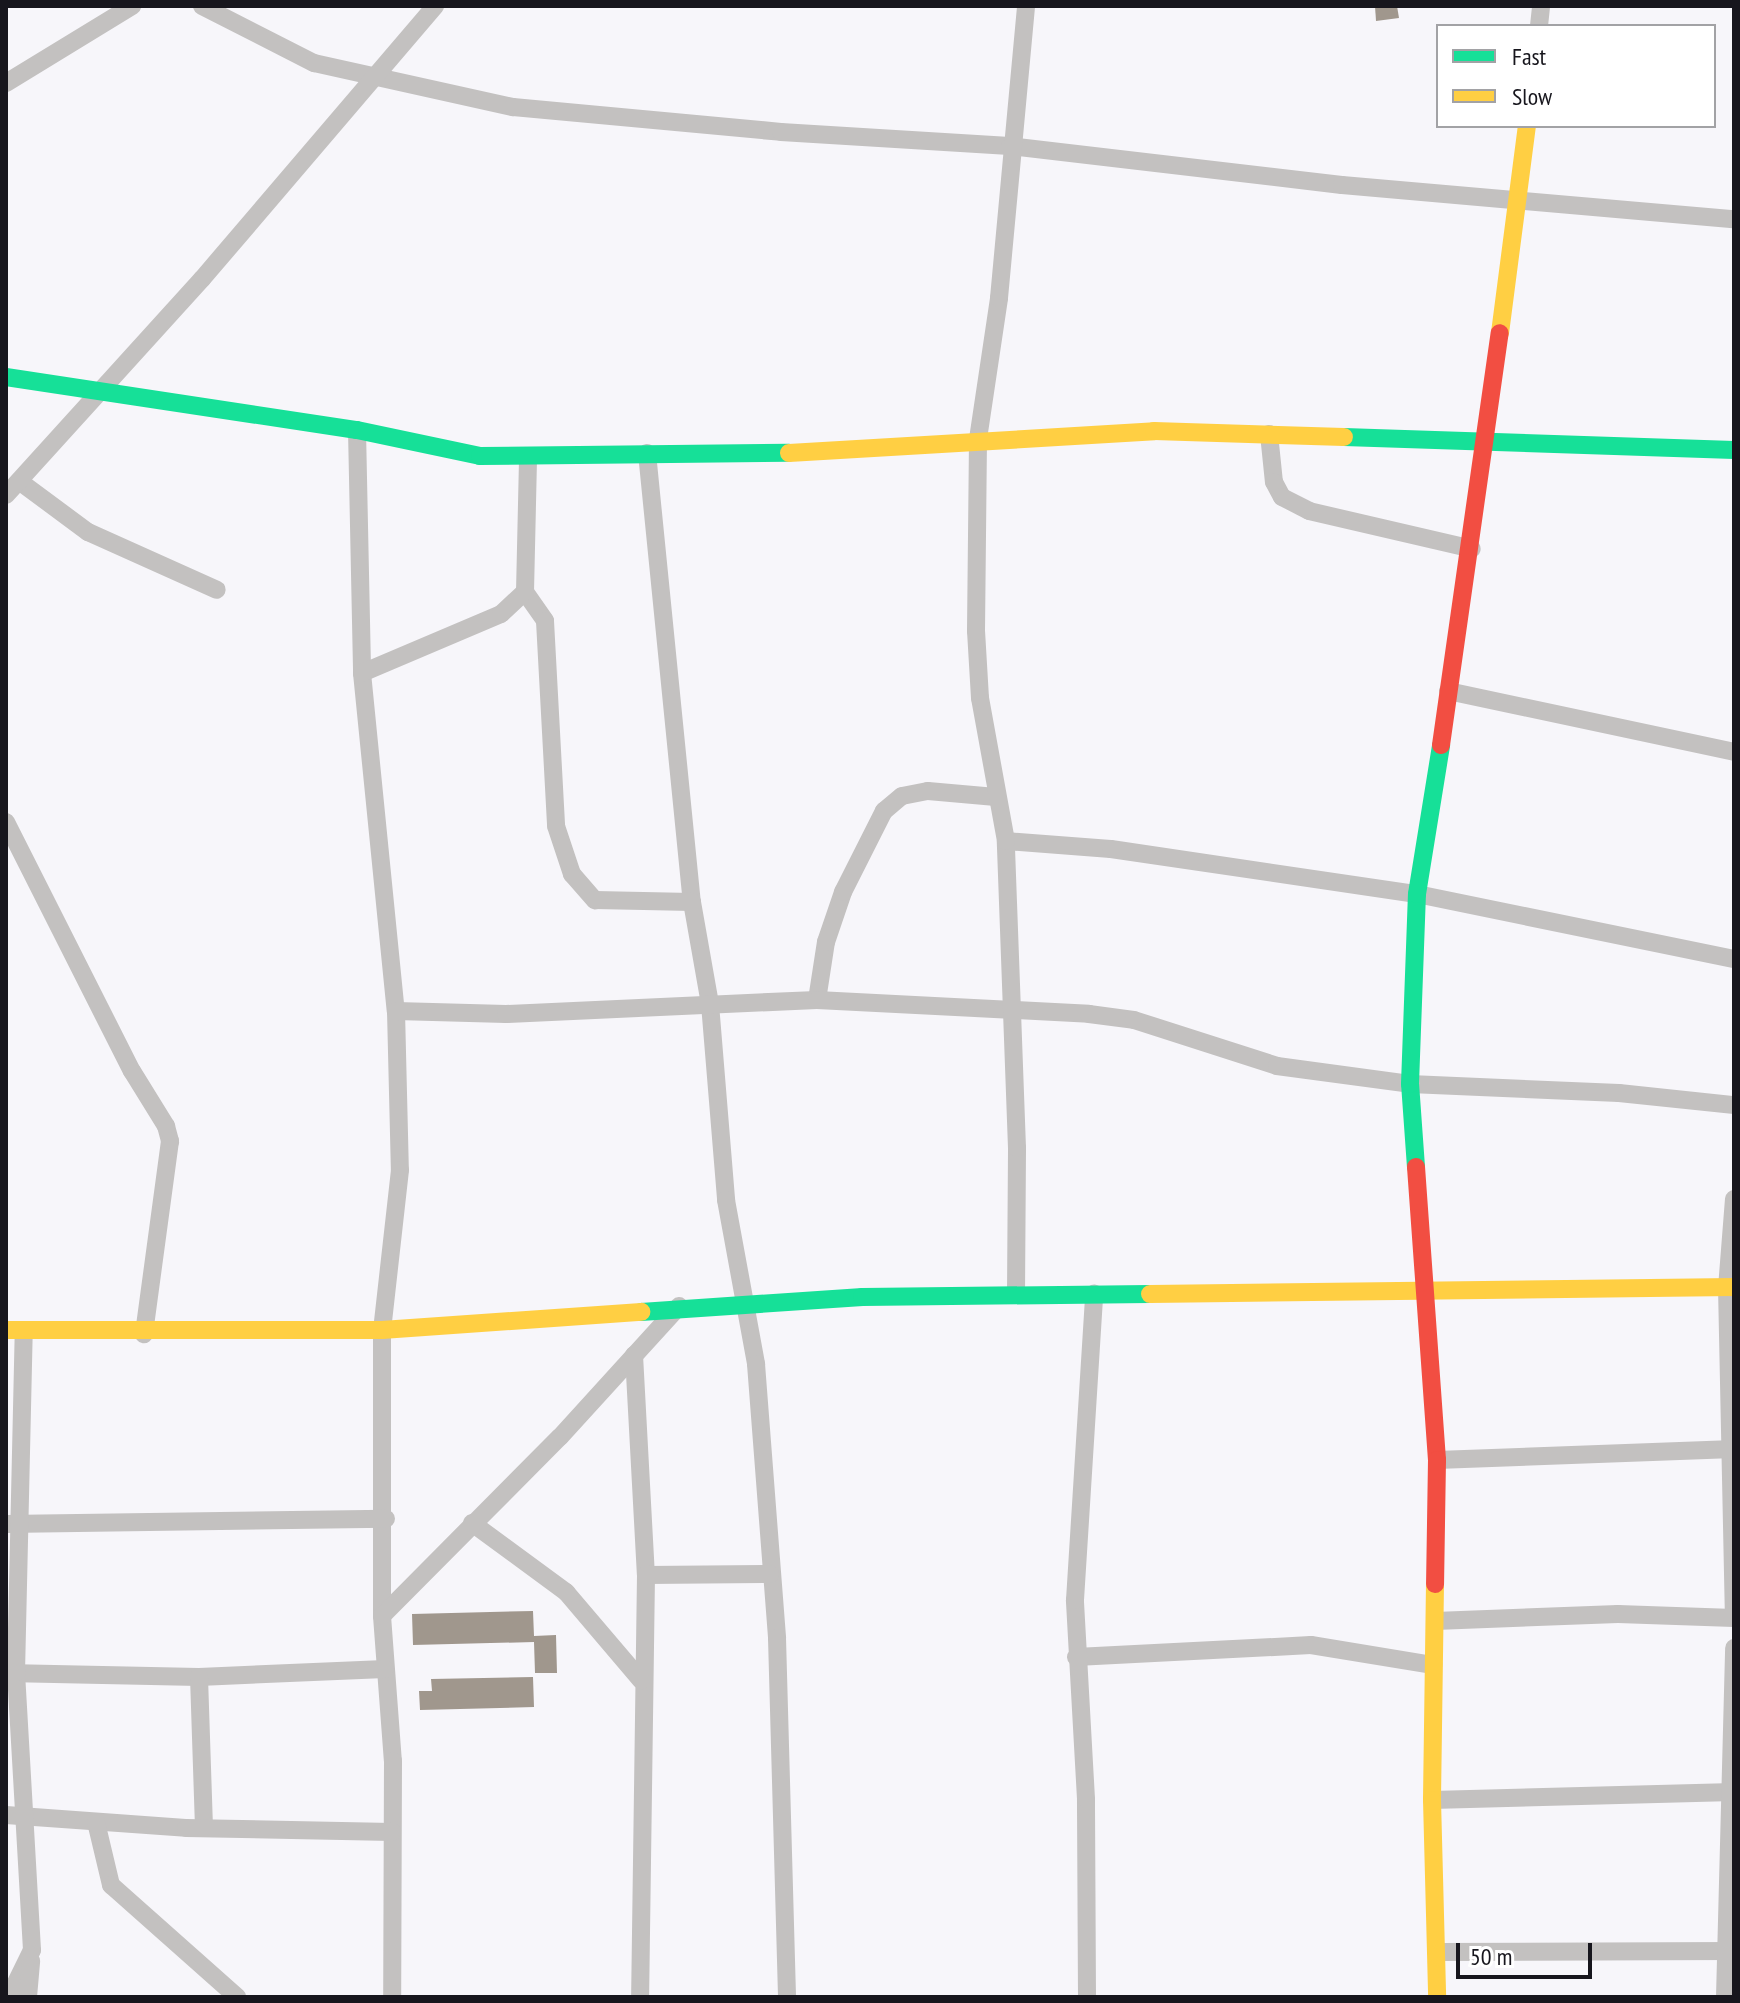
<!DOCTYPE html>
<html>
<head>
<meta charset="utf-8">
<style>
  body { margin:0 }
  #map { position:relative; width:1740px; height:2003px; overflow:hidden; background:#f7f6fa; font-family:"PT Sans Narrow",sans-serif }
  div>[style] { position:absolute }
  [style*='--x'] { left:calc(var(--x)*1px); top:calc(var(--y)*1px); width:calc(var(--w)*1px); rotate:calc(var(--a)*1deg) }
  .building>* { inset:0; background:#a0978d }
  .street>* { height:18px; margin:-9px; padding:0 9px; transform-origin:9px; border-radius:9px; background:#c3c1c0 }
  .fast>* { height:18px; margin:-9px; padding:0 9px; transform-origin:9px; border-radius:9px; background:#16e098 }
  .slow>* { height:18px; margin:-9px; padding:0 9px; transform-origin:9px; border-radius:9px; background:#ffcf43 }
  .jam>* { height:18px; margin:-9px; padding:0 9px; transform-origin:9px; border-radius:9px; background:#f24e42 }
  span { translate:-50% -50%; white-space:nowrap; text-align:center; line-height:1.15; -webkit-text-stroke:8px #fff; paint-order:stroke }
  .frame { position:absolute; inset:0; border:8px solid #17161d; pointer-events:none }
  .legend { position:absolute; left:1436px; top:24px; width:280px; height:104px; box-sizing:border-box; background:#fff; border:2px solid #a2a2a5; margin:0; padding:10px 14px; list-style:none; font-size:24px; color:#17161d }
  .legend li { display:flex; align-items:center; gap:16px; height:40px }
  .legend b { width:40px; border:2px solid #a2a2a5 }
  .scale { position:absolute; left:1456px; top:1943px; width:136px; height:36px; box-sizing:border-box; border:4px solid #17161d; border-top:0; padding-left:10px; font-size:24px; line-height:28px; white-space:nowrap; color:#17161d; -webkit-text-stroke:6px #fff; paint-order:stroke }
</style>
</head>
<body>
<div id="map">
  <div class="building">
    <div style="clip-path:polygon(1375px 6px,1397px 6px,1399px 18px,1376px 21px)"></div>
    <div style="clip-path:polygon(533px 1611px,534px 1636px,556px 1635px,557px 1673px,535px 1673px,534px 1642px,413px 1645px,412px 1614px)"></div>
    <div style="clip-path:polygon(533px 1677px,534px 1707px,420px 1710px,419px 1691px,432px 1691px,431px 1679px)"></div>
  </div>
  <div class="street">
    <div style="--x:202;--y:6;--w:126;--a:27"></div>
    <div style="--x:314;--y:63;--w:204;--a:12.5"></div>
    <div style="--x:513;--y:107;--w:269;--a:5.3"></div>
    <div style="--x:781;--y:132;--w:229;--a:3.5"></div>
    <div style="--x:1010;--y:146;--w:334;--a:6.7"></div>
    <div style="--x:1342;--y:185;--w:393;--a:5"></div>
    <div style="--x:1539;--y:26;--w:20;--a:-84"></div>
    <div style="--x:6;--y:83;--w:148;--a:-31.4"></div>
    <div style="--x:357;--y:430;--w:243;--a:88.8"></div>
    <div style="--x:362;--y:673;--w:340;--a:84.3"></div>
    <div style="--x:396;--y:1011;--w:159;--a:88.6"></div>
    <div style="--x:400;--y:1170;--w:161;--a:96.4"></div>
    <div style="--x:382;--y:1330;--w:286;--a:90"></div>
    <div style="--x:382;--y:1616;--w:145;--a:85.7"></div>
    <div style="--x:393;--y:1761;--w:236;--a:90.2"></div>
    <div style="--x:1269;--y:434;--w:48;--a:84.1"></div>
    <div style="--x:1274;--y:482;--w:17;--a:62"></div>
    <div style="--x:1282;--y:497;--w:30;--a:27"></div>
    <div style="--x:1309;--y:511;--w:167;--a:13.1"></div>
    <div style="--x:647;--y:453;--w:451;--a:84.3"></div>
    <div style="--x:692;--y:902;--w:104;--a:80"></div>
    <div style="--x:710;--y:1004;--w:197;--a:85.3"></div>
    <div style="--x:726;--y:1200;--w:167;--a:79.6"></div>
    <div style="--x:756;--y:1364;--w:275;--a:85.6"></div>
    <div style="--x:777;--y:1638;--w:359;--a:88.4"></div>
    <div style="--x:19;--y:481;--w:86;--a:36.5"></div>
    <div style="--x:88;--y:532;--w:141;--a:24.2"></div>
    <div style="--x:6;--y:495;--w:292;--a:-47.8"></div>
    <div style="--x:202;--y:279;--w:359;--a:-49.5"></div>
    <div style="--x:525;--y:592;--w:35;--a:55"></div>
    <div style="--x:545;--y:621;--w:205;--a:86.9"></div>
    <div style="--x:556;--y:826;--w:51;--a:71.6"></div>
    <div style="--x:572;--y:874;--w:35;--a:49"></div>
    <div style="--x:595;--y:900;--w:97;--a:1.2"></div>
    <div style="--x:362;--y:673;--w:151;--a:-23"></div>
    <div style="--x:501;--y:614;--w:33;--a:-43"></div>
    <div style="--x:525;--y:592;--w:136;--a:-88.7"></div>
    <div style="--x:1448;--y:691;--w:292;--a:12"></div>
    <div style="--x:6;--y:822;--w:279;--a:63.2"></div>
    <div style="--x:132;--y:1071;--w:65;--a:58.3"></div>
    <div style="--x:166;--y:1126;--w:16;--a:75"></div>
    <div style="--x:170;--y:1141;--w:195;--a:97.7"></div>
    <div style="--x:1006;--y:841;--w:105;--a:4.4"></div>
    <div style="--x:1111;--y:849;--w:309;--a:8.4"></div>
    <div style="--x:1417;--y:894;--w:324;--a:11.6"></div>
    <div style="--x:817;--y:1000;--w:59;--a:-81.2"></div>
    <div style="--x:826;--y:942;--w:53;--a:-71.2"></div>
    <div style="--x:843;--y:892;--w:91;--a:-63.2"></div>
    <div style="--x:884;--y:811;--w:23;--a:-40"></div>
    <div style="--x:902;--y:796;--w:26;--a:-11"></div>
    <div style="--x:928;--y:791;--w:68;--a:5"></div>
    <div style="--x:396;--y:1011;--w:110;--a:1.6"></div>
    <div style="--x:506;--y:1014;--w:311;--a:-2.6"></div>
    <div style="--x:817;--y:1000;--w:272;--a:2.9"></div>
    <div style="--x:1089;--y:1014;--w:45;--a:7.6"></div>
    <div style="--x:1134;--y:1020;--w:150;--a:17.8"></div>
    <div style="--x:1277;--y:1066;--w:134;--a:7.7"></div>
    <div style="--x:1410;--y:1084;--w:209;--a:2.5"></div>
    <div style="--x:1619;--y:1093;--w:116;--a:6"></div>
    <div style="--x:1734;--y:1199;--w:88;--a:94.5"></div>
    <div style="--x:1727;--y:1287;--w:326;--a:88.8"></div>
    <div style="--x:1016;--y:1294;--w:146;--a:-89.6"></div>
    <div style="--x:1017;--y:1148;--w:307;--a:-92.1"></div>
    <div style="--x:1006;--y:841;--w:145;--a:-100.3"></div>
    <div style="--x:980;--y:698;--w:67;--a:-93.4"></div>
    <div style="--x:976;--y:631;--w:192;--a:-89.4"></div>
    <div style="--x:978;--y:439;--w:143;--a:-81.5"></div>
    <div style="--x:999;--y:298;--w:293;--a:-84.7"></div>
    <div style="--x:634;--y:1355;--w:220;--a:86.9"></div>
    <div style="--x:646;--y:1575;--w:422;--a:90.8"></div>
    <div style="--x:1437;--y:1460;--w:297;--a:-2.1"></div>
    <div style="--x:472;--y:1523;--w:117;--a:36.3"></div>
    <div style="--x:566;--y:1592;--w:116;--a:49.6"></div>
    <div style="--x:6;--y:1524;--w:380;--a:-0.8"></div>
    <div style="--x:646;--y:1575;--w:124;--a:-0.5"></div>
    <div style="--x:382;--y:1616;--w:252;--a:-45.2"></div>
    <div style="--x:560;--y:1437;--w:177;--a:-47.7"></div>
    <div style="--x:1435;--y:1621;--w:183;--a:-2.2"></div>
    <div style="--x:1618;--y:1614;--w:116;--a:2"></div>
    <div style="--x:1076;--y:1657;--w:235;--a:-2.9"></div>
    <div style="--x:1311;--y:1645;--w:124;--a:9.3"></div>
    <div style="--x:6;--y:1673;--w:193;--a:1.2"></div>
    <div style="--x:199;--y:1677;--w:186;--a:-2.5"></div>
    <div style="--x:199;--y:1677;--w:149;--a:88.1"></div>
    <div style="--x:1432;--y:1800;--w:302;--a:-1.5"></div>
    <div style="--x:6;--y:1815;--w:180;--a:4.1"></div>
    <div style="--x:186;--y:1828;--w:206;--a:1.1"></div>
    <div style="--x:96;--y:1822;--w:65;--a:76.6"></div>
    <div style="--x:111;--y:1885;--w:169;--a:41.6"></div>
    <div style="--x:1438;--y:1952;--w:296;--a:-0.2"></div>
    <div style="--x:9;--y:1997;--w:52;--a:-63.9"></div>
    <div style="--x:32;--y:1950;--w:277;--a:-93.3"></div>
    <div style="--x:16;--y:1673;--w:342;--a:-88.7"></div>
    <div style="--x:28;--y:1997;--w:36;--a:-85"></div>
    <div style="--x:1087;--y:1997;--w:198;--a:-90.3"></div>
    <div style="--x:1086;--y:1799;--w:199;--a:-93.2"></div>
    <div style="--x:1075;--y:1600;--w:307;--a:-86.4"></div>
    <div style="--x:1725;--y:1997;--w:349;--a:-88.5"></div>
  </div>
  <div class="fast">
    <div style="--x:6;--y:377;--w:355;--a:8.6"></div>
    <div style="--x:357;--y:430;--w:126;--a:11.9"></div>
    <div style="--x:480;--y:456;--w:309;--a:-0.6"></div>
    <div style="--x:1344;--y:437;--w:390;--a:1.9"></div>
    <div style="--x:1416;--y:1167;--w:83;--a:-94.1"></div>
    <div style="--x:1410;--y:1084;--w:190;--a:-87.9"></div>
    <div style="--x:1417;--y:894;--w:151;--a:-80.8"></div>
    <div style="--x:641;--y:1312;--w:222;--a:-3.9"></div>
    <div style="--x:862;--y:1297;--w:288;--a:-0.6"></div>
  </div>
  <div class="slow">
    <div style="--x:1500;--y:333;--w:209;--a:-82.6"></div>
    <div style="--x:789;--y:453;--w:366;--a:-3.4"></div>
    <div style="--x:1154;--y:431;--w:190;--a:1.8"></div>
    <div style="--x:1150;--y:1294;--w:584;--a:-0.69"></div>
    <div style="--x:6;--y:1330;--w:376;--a:0"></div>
    <div style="--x:382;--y:1330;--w:260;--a:-4"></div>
    <div style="--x:1435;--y:1584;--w:216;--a:90.8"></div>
    <div style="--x:1432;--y:1800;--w:197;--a:88.5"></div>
  </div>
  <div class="jam">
    <div style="--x:1441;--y:745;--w:416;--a:-81.9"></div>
    <div style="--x:1416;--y:1167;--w:294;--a:85.9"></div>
    <div style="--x:1437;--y:1460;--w:124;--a:90.9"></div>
  </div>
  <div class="frame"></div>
  <ul class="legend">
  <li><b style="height:10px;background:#16e098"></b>Fast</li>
  <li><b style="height:10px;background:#ffcf43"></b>Slow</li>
  </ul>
  <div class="scale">50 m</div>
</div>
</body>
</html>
